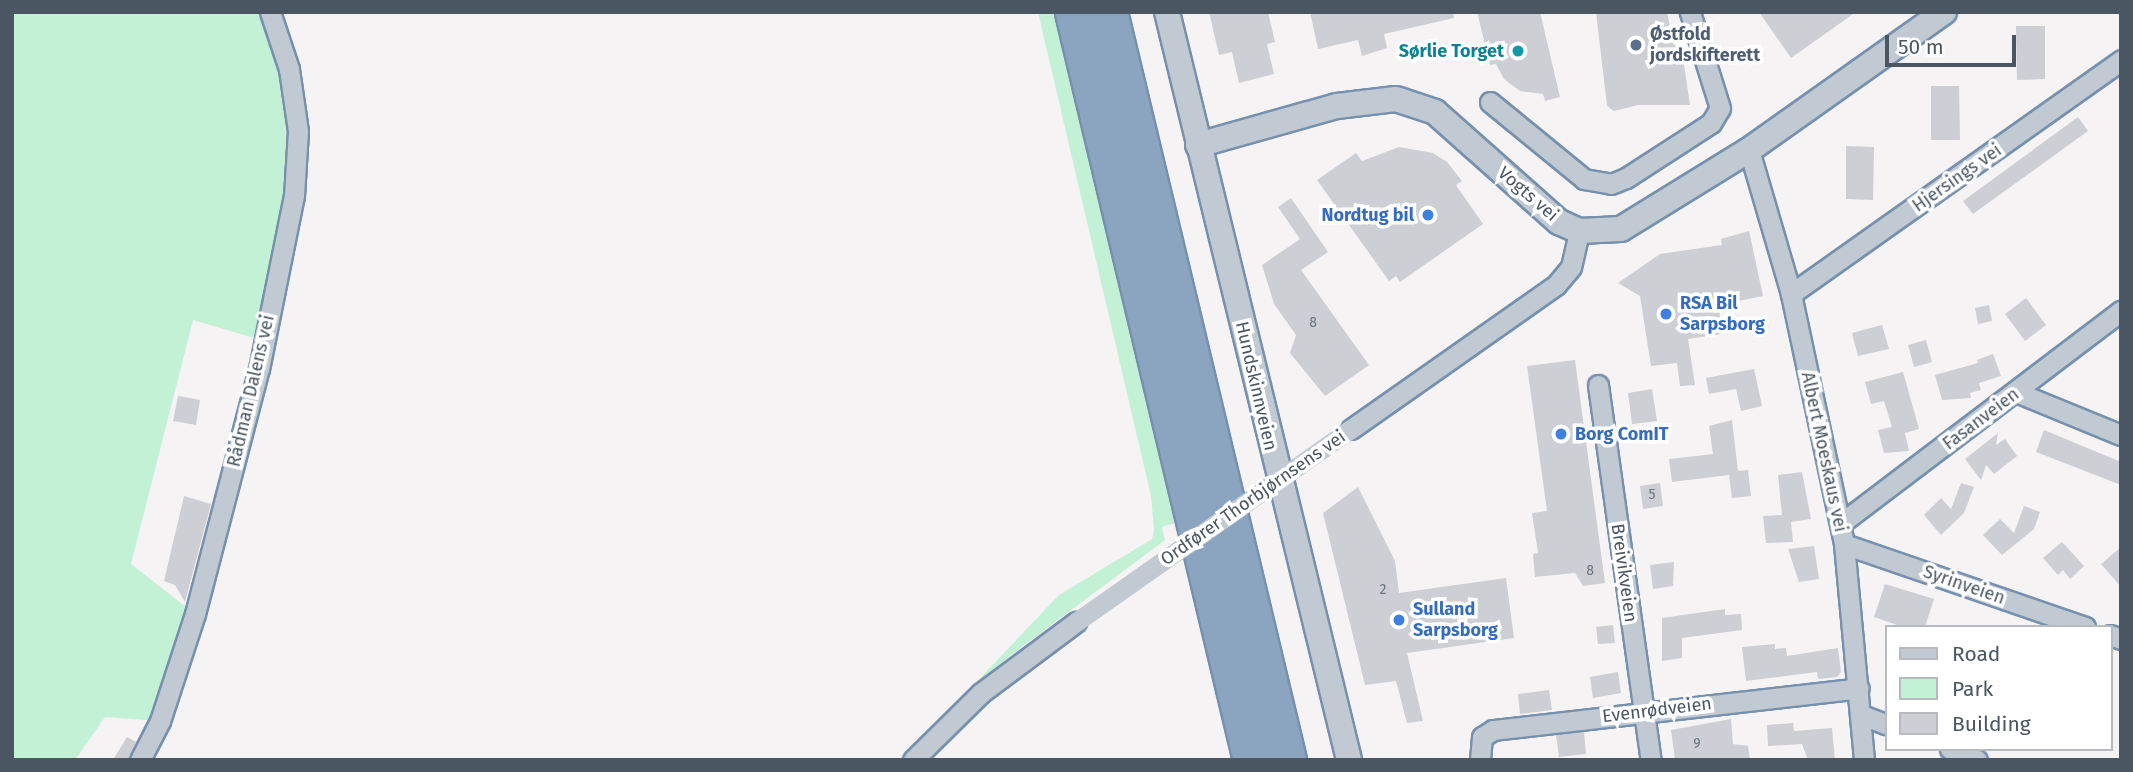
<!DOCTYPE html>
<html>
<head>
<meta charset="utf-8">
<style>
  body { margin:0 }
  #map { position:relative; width:2133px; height:772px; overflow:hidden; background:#f5f3f3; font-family:"Fira Sans",sans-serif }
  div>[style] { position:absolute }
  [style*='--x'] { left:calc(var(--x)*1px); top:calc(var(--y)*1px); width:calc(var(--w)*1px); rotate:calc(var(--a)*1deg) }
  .green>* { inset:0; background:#c3f1d5 }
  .building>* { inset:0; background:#cdcfd5 }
  .roads { filter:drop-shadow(2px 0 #7690ad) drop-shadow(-2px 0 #7690ad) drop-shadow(0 2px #7690ad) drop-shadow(0 -2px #7690ad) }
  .minor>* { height:19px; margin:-9.5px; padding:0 9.5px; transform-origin:9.5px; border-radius:9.5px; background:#c1cad2 }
  .tertiary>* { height:24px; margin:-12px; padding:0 12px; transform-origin:12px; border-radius:12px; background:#c1cad2 }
  .motorway>* { height:37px; margin:-18.5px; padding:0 18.5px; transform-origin:18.5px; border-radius:18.5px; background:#8ba5c1 }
  .minor-bridge>* { height:19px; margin:-9.5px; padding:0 9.5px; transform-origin:9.5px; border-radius:9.5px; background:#c1cad2 }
  .dots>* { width:19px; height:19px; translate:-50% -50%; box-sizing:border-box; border:4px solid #fff; border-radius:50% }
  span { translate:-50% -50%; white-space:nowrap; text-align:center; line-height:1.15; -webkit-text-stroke:7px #fff; paint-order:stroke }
  .number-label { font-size:14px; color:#6b747e }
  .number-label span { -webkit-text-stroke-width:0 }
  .service-label { font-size:18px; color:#4e5e75; font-weight:700 }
  .left { translate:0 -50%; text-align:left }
  .culture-label { font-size:18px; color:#0d838f; font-weight:700 }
  .right { translate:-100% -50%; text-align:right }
  .street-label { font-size:18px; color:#4a5661 }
  .shop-label { font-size:18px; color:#366cbe; font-weight:700 }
  .frame { position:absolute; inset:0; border:14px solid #4a5661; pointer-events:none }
  .legend { position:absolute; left:1885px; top:625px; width:228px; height:126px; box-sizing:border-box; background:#fff; border:2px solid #b7bbc0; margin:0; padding:9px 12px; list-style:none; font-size:21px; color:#4a5661 }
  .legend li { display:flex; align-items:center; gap:14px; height:35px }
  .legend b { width:35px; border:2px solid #b7bbc0 }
  .scale { position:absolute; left:1885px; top:35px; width:131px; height:32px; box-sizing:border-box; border:4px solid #4a5661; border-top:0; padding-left:9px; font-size:21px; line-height:24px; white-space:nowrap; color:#4a5661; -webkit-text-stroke:5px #fff; paint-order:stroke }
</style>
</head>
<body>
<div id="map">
  <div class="green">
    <div style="clip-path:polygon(12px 12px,270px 12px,298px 131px,265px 341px,193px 320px,131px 564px,195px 614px,160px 721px,105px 717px,75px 760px,12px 760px)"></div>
    <div style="clip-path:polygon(1038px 12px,1056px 12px,1175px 523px,1162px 527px,1165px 540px,1007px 658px,950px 710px,1059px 595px,1152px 539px,1154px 530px,1151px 496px)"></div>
  </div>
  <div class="building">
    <div style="clip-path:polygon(1209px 12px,1268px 12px,1275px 42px,1267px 44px,1274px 74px,1239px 83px,1232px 52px,1219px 55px)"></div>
    <div style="clip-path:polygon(1310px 12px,1453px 12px,1454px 18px,1384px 34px,1387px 48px,1362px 56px,1358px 40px,1318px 49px)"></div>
    <div style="clip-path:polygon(1477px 12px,1540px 12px,1560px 97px,1545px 101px,1543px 94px,1520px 91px,1504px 79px,1496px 64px,1490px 65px)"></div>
    <div style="clip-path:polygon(1596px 12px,1667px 12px,1674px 45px,1681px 44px,1690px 105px,1638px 105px,1614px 111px,1607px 106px)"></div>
    <div style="clip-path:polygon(1759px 12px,1856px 12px,1791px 58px)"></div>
    <div style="clip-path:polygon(2016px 26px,2045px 26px,2045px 79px,2017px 80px)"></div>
    <div style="clip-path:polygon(1931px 86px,1959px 86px,1960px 140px,1931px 140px)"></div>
    <div style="clip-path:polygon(2078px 117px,2088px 131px,1973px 214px,1963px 201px)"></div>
    <div style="clip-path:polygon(1846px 146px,1874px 147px,1873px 200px,1846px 199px)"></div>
    <div style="clip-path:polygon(1399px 147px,1433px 153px,1447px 162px,1462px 181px,1456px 185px,1483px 224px,1400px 282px,1396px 276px,1389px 281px,1317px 180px,1356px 153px,1362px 161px)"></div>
    <div style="clip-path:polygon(1291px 198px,1328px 252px,1301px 270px,1369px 365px,1325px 396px,1290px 353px,1296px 335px,1274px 304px,1262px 265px,1300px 239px,1278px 207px)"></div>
    <div style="clip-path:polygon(1749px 231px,1763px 296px,1719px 305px,1721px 334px,1688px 339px,1695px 385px,1680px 386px,1677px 363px,1651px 366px,1640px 296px,1618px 283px,1660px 254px,1722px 245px,1721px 239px)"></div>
    <div style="clip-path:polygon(2026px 298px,2046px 325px,2025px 341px,2005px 314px)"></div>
    <div style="clip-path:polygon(1989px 305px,1992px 321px,1978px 324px,1975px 308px)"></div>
    <div style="clip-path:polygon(1882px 325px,1889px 349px,1858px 356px,1852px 333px)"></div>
    <div style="clip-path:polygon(1926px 340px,1932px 362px,1914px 367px,1908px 345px)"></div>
    <div style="clip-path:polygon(1993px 354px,2001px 376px,1979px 383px,1981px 390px,1970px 393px,1971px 398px,1942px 400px,1935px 375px,1978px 363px,1977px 360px)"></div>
    <div style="clip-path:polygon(1575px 360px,1605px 583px,1583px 586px,1575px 573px,1535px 577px,1533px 554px,1538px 553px,1532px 513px,1547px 511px,1527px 366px)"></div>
    <div style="clip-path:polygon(1754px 369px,1762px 406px,1741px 411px,1736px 389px,1709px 394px,1706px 378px)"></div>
    <div style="clip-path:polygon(1903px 372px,1919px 429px,1905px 433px,1909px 451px,1884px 453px,1878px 430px,1892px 427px,1884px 401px,1871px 404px,1865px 382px)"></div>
    <div style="clip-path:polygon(1652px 389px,1657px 421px,1632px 424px,1628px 393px)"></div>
    <div style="clip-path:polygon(178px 396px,200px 400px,196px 425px,173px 421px)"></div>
    <div style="clip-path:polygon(1732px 420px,1738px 471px,1748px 470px,1751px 496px,1732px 498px,1729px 475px,1672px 482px,1669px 459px,1713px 454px,1709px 426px)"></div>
    <div style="clip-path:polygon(2044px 430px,2121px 462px,2121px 485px,2036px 452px)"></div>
    <div style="clip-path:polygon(1998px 433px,1996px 445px,2005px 439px,2017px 456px,1994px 474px,1986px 465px,1981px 480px,1965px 459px)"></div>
    <div style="clip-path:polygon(1802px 472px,1811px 519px,1791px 522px,1793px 542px,1766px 543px,1763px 516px,1782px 515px,1778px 475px)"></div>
    <div style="clip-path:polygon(1660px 483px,1663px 506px,1643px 509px,1640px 486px)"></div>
    <div style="clip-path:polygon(1961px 483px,1974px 487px,1964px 513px,1941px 535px,1924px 515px,1941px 498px,1951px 509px)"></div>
    <div style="clip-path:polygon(1358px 487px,1395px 561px,1399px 593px,1506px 578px,1514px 638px,1407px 653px,1423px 721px,1407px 723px,1396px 681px,1365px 685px,1323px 513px)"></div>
    <div style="clip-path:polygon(184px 496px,211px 504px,185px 602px,175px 585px,164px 581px)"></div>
    <div style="clip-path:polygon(2024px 506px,2040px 512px,2034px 529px,2002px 555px,1983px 535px,2000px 519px,2014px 533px)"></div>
    <div style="clip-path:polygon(2062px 542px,2084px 566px,2070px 579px,2063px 570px,2058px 575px,2043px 558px)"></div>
    <div style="clip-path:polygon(1814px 546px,1819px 579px,1799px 582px,1788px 549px)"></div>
    <div style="clip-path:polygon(2121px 547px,2121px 587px,2101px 564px)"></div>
    <div style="clip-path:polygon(1674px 562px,1673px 586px,1653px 589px,1650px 565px)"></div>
    <div style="clip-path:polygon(1885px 584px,1934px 599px,1925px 627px,1903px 627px,1874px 617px)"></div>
    <div style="clip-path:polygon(1725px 609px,1725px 615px,1741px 614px,1742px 630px,1682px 638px,1682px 658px,1662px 661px,1662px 618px)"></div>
    <div style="clip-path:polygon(1613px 625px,1615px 643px,1598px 644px,1596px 627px)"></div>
    <div style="clip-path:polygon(1775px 644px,1775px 649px,1786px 648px,1787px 656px,1838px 648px,1841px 672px,1837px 677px,1818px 679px,1817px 672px,1746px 681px,1742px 647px)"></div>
    <div style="clip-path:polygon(1618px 672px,1621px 693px,1593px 698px,1590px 677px)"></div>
    <div style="clip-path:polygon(1549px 690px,1552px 710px,1520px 714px,1518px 694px)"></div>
    <div style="clip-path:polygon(1731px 719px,1733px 744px,1748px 746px,1750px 760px,1675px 760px,1671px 730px)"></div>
    <div style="clip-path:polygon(1793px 723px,1794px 731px,1832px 728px,1835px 760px,1808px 760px,1802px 744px,1768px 746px,1767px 725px)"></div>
    <div style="clip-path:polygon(1584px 732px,1586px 754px,1559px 757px,1556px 735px)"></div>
    <div style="clip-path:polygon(127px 737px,136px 742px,128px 760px,113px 760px)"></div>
  </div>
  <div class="roads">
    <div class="minor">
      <div style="--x:1490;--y:102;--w:122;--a:39.3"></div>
      <div style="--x:1584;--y:179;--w:27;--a:10"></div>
      <div style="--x:1611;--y:184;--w:16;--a:-22"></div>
      <div style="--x:1626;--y:178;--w:101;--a:-32.9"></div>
      <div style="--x:1711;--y:123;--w:17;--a:-59"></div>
      <div style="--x:1720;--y:108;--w:101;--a:-107.4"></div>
      <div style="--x:1749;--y:150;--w:150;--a:73.7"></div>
      <div style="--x:1791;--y:294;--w:256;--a:78"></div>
      <div style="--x:1844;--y:544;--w:217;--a:84.7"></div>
      <div style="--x:1791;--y:294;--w:405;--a:-35.3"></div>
      <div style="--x:1598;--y:385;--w:379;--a:82"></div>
      <div style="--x:2016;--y:392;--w:113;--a:22.3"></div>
      <div style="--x:1351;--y:429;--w:251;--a:-35.1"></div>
      <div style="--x:1556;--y:285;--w:23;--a:-50"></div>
      <div style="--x:1571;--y:267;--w:37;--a:-77"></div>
      <div style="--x:1840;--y:524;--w:353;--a:-37.2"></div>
      <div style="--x:1844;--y:544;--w:255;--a:19"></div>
      <div style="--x:2110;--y:635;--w:12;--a:20"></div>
      <div style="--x:1862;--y:715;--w:26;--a:21"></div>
      <div style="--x:1950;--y:749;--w:29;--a:22"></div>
      <div style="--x:140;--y:760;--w:44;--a:-62.9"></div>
      <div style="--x:160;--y:721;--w:113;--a:-71.9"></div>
      <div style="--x:195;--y:614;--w:253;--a:-75.4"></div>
      <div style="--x:259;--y:369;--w:177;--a:-78.6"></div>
      <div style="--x:294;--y:196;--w:65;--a:-86.5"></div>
      <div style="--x:298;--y:131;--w:63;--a:-98.3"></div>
      <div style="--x:289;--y:69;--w:60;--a:-108.4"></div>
      <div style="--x:913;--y:760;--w:95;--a:-44.6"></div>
      <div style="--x:981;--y:693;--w:119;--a:-36.8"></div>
      <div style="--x:1480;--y:760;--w:23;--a:-85"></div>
      <div style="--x:1482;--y:737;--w:13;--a:-32"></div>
      <div style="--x:1493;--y:730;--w:368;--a:-6.5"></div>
    </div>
    <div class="tertiary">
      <div style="--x:1167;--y:12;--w:770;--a:76.32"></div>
      <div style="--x:1198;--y:145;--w:144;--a:-15.7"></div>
      <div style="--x:1337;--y:106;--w:59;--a:-6.8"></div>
      <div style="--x:1396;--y:99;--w:41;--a:18.4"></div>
      <div style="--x:1435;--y:112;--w:166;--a:41.6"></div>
      <div style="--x:1559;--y:222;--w:22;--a:24"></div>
      <div style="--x:1579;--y:231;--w:42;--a:-2.7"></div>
      <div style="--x:1621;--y:229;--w:150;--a:-31.7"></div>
      <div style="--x:1749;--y:150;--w:239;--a:-35.3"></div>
    </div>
    <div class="motorway">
      <div style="--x:1074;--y:12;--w:769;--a:76.61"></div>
      <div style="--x:1108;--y:12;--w:769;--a:76.54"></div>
    </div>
  </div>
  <div class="minor-bridge">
    <div style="--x:1076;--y:622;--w:336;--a:-35.1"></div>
  </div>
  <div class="dots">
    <div style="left:1636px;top:45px;background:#5c6f8a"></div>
    <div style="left:1518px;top:51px;background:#0f9aa8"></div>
    <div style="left:1428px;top:215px;background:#3f7fe0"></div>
    <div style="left:1666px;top:314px;background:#3f7fe0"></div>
    <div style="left:1561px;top:434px;background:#3f7fe0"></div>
    <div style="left:1399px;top:620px;background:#3f7fe0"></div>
  </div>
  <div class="number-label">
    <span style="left:1313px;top:323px">8</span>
    <span style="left:1652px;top:495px">5</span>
    <span style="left:1590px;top:571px">8</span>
    <span style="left:1383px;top:590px">2</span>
    <span style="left:1697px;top:744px">9</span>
  </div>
  <div class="service-label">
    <span class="left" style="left:1650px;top:45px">Østfold<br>jordskifterett</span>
  </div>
  <div class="culture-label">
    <span class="right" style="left:1504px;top:51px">Sørlie Torget</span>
  </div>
  <div class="street-label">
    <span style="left:1957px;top:178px;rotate:-35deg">Hjersings vei</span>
    <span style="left:1528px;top:194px;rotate:41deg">Vogts vei</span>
    <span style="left:1256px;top:386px;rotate:77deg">Hundskinnveien</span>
    <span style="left:251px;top:391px;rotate:-77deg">Rådman Dalens vei</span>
    <span style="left:1981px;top:419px;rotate:-37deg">Fasanveien</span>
    <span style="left:1824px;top:452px;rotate:78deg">Albert Moeskaus vei</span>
    <span style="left:1253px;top:498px;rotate:-35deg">Ordfører Thorbjørnsens vei</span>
    <span style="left:1624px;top:573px;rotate:82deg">Breivikveien</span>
    <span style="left:1964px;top:585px;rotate:19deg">Syrinveien</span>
    <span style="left:1657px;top:710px;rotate:-7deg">Evenrødveien</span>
  </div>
  <div class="shop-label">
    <span class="right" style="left:1414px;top:215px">Nordtug bil</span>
    <span class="left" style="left:1680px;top:314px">RSA Bil<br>Sarpsborg</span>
    <span class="left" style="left:1575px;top:434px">Borg ComIT</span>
    <span class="left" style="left:1413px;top:620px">Sulland<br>Sarpsborg</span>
  </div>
  <div class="frame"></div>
  <ul class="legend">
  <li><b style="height:9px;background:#c1cad2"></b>Road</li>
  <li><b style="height:19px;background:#c3f1d5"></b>Park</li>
  <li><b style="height:19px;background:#cdcfd5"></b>Building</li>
  </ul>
  <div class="scale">50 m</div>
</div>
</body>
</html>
